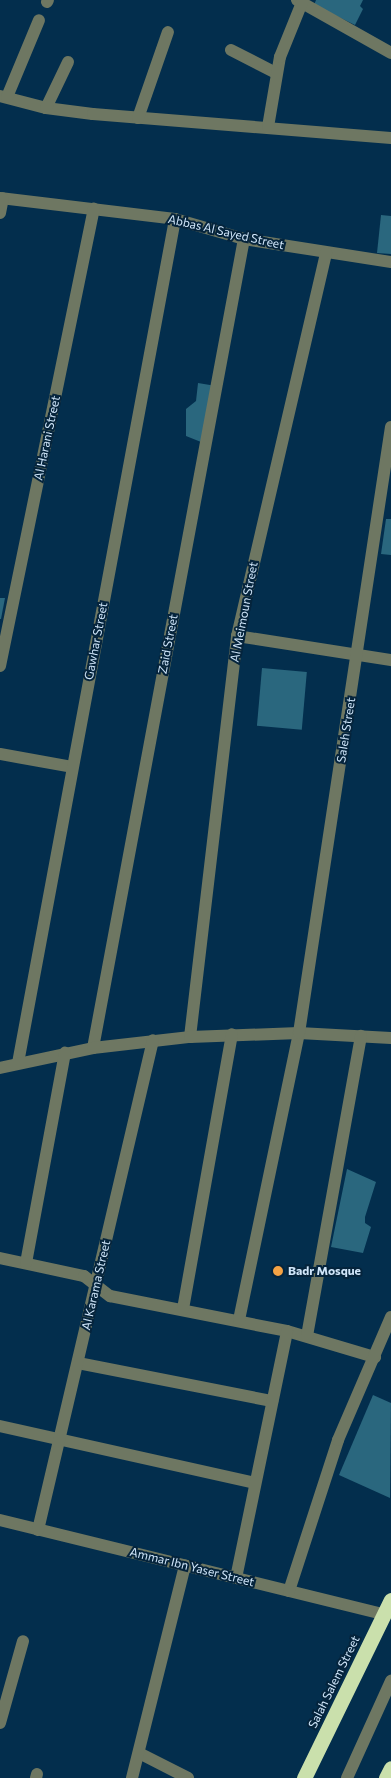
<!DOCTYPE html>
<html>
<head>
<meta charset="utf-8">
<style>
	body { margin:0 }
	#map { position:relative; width:391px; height:1778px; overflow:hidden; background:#032e4d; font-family:Commissioner,sans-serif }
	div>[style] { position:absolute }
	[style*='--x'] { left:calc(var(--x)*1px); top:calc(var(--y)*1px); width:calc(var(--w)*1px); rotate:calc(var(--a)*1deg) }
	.building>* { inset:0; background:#2a677e; transform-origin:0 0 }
	.minor>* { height:12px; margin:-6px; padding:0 6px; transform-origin:6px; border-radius:6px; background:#6e7762 }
	.highway>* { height:15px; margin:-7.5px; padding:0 7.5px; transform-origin:7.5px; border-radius:7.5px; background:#cae0ac }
	.dots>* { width:14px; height:14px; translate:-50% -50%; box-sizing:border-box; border:2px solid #05243c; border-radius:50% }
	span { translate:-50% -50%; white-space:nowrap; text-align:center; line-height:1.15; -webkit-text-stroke:4px #05243c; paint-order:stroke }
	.street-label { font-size:12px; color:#d0e6fa }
	.poi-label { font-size:12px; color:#d0e6fa; font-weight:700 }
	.left { translate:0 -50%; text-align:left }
</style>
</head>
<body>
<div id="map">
	<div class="building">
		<div style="clip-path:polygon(316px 0,363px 0,360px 6px,363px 9px,355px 25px,314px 5px)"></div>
		<div style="clip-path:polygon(381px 215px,391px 216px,391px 254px,377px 253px)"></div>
		<div style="clip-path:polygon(198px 383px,216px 386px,206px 444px,186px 436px,186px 409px,196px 401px)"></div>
		<div style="clip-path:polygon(386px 519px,391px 519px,391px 555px,381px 554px)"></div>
		<div style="clip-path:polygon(0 598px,5px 598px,1px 619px,0 619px)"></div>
		<div style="left:262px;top:668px;width:45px;height:58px;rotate:5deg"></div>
		<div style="clip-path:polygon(347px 1169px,376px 1182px,365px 1217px,365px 1223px,371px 1227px,363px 1253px,331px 1247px)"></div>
		<div style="clip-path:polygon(373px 1395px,391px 1403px,390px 1498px,339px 1475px)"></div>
	</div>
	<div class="minor">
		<div style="--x:297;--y:0;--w:108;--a:29.4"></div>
		<div style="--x:47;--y:2;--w:2;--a:-63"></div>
		<div style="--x:231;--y:50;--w:51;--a:27.1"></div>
		<div style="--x:0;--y:96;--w:48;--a:14.6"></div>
		<div style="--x:46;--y:108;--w:47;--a:7.3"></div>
		<div style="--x:93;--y:114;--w:299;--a:4.6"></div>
		<div style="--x:7;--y:97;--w:83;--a:-67.4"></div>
		<div style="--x:46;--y:108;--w:51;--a:-64.4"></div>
		<div style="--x:138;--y:118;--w:91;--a:-70.8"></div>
		<div style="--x:268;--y:127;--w:71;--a:-80.3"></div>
		<div style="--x:280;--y:57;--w:61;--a:-68"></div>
		<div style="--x:0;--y:198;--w:176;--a:6.8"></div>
		<div style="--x:175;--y:219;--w:72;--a:16.2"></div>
		<div style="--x:244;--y:239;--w:149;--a:8.9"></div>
		<div style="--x:0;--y:213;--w:15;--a:-79"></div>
		<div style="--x:237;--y:636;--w:156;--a:8.9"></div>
		<div style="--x:0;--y:666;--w:467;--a:-78.4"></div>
		<div style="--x:0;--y:754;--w:73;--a:10.2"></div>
		<div style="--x:190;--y:1037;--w:404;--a:-83.3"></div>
		<div style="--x:237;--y:636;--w:393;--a:-76.9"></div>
		<div style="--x:93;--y:1048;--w:823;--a:-79.43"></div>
		<div style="--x:18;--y:1063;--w:858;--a:-79.46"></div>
		<div style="--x:0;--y:1068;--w:95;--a:-12.1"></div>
		<div style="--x:93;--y:1048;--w:98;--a:-6.5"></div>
		<div style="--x:190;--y:1037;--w:109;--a:-2.1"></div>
		<div style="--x:299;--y:1033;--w:92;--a:3.1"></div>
		<div style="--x:0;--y:1258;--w:86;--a:12.1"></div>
		<div style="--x:84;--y:1276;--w:33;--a:38"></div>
		<div style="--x:110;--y:1296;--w:180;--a:11.2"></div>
		<div style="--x:287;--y:1331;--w:92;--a:16.5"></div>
		<div style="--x:26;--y:1263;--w:214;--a:-79.5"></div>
		<div style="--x:183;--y:1309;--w:279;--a:-79.9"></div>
		<div style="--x:239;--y:1320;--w:293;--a:-78.2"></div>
		<div style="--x:299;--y:1033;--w:613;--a:-81.37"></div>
		<div style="--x:307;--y:1336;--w:305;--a:-79.8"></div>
		<div style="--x:78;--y:1363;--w:198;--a:11.1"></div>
		<div style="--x:0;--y:1426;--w:261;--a:12.6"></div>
		<div style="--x:0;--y:1520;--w:395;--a:13.8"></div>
		<div style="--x:38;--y:1530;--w:503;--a:-76.79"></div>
		<div style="--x:236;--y:1578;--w:252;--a:-78.3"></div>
		<div style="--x:289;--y:1591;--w:159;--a:-72"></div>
		<div style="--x:338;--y:1440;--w:134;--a:-66.7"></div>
		<div style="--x:0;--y:1723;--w:85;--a:-74.3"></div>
		<div style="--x:139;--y:1753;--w:55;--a:27"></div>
		<div style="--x:36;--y:1778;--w:4;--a:-76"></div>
		<div style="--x:132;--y:1778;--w:219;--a:-76"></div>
		<div style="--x:347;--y:1778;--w:107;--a:-65.6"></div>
	</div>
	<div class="highway">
		<div style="--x:304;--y:1778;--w:198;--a:-64"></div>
		<div style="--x:386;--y:1778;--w:11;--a:-63"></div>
	</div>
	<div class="dots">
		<div style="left:278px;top:1271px;background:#f5a345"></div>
	</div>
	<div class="street-label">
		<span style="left:226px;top:232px;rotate:13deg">Abbas Al Sayed Street</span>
		<span style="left:47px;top:438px;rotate:-78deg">Al Harani Street</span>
		<span style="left:244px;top:612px;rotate:-79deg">Al Meimoun Street</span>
		<span style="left:96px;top:641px;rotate:-79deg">Gawhar Street</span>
		<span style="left:168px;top:644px;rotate:-79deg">Zaid Street</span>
		<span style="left:346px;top:730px;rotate:-81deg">Saleh Street</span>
		<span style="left:96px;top:1285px;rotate:-77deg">Al Karama Street</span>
		<span style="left:192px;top:1567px;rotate:14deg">Ammar Ibn Yaser Street</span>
		<span style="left:334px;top:1682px;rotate:-64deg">Salah Salem Street</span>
	</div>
	<div class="poi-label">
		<span class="left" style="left:288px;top:1271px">Badr Mosque</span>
	</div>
</div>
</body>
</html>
